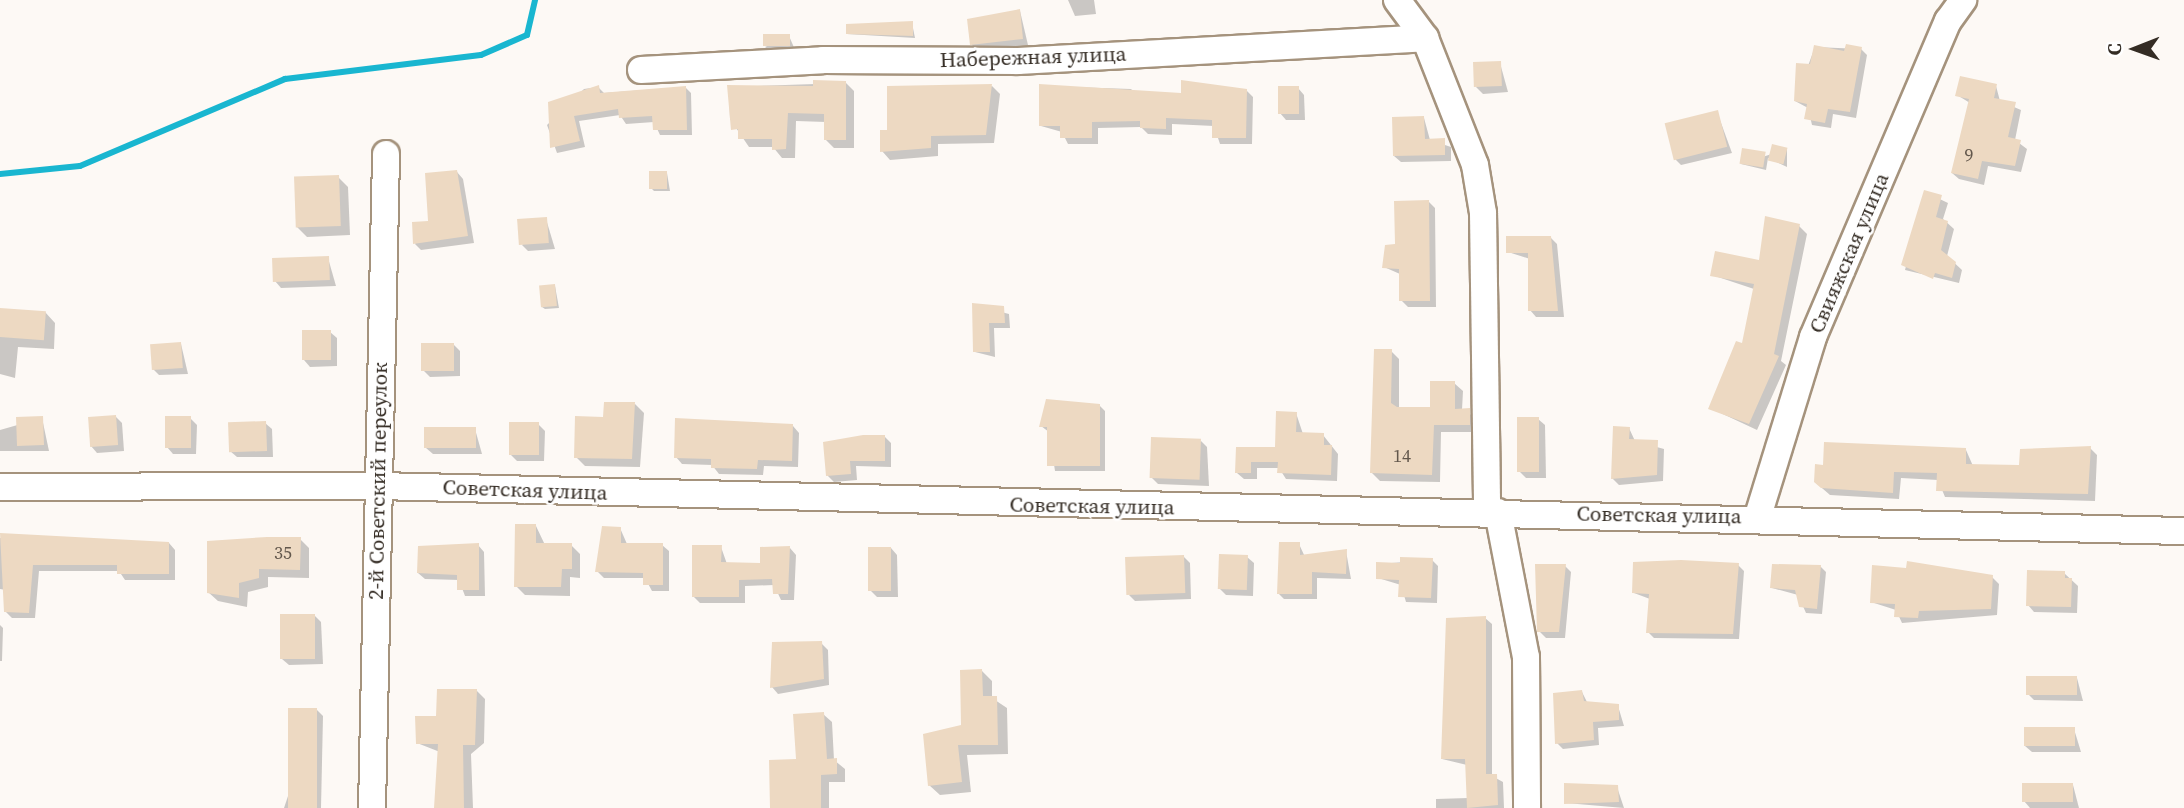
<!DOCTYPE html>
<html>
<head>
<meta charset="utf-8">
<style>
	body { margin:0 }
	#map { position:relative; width:2184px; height:808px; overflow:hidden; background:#fdf9f5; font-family:"Source Serif 4",serif }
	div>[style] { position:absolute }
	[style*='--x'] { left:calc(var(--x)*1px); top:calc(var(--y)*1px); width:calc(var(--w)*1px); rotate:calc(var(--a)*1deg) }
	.shadow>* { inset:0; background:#0003 }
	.stream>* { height:6px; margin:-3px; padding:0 3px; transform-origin:3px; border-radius:3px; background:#19b6d0 }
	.building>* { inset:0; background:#edd9c2; transform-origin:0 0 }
	.roads { filter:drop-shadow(2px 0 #a5937d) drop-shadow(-2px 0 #a5937d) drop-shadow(0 2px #a5937d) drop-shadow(0 -2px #a5937d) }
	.minor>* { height:26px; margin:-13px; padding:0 13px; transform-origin:13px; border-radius:13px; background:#fff }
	span { translate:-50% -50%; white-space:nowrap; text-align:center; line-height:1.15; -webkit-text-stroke:5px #fff; paint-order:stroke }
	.number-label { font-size:18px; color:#62574c }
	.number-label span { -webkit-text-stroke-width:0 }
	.street-label { font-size:21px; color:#342c24 }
	.north { position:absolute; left:2100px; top:14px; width:70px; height:70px; -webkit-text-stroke:5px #fff; paint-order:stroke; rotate:269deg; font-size:19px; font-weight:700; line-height:28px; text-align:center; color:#342c24 }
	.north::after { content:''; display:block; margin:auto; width:24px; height:32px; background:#342c24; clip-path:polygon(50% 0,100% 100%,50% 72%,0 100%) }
</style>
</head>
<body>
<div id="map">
	<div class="shadow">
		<div style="clip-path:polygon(1068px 0,1094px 0,1096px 14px,1075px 16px)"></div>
		<div style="clip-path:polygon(1020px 11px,1028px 45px,977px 50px,971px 44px)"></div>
		<div style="clip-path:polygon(912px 23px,915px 38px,847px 34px)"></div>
		<div style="clip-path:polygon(789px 36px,796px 52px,772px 53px,765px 47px)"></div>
		<div style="clip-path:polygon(1815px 47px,1861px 49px,1867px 55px,1856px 118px,1833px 114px,1831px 128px,1812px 125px,1808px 108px,1795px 101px)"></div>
		<div style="clip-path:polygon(1500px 63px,1508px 92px,1483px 94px,1476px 87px)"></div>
		<div style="clip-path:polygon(846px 83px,854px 91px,854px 148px,834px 148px,825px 139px,826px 122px,796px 121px,795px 158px,782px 158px,773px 147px,749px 147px,730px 119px,729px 87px)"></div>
		<div style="clip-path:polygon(992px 86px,1000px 94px,994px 143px,938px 144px,938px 156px,890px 160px,882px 151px,889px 132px)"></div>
		<div style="clip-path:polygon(1041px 86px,1131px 89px,1137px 95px,1246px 90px,1253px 97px,1252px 144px,1220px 144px,1214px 126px,1172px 124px,1172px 135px,1148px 134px,1141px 127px,1098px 128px,1098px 144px,1068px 144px,1062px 132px,1041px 126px)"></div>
		<div style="clip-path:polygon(1996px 86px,2000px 101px,2021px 110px,2015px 140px,2027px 149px,2021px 172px,1988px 166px,1984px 185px,1959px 179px,1952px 173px,1970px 103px,1957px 95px)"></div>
		<div style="clip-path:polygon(598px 87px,604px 93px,685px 87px,691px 93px,692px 135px,660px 135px,654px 122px,626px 124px,620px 115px,579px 121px,585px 147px,557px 153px,547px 125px,584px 89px)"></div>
		<div style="clip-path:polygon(1298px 88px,1304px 95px,1305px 120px,1286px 120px,1280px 113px)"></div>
		<div style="clip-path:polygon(1717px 112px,1732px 153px,1681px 165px,1675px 159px)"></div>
		<div style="clip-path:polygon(1424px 118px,1430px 140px,1451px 147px,1451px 161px,1401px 162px,1394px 156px)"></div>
		<div style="clip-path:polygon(1787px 149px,1787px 167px,1768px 158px,1766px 170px,1741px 164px)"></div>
		<div style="clip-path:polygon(457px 172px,463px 179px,474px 243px,421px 250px,415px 244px)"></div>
		<div style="clip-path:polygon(667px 173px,670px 191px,654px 191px,651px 188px)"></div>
		<div style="clip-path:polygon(338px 177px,348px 187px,350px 235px,307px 237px,297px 227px)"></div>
		<div style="clip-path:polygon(1925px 192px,1948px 203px,1943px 219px,1954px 229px,1947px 256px,1962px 270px,1959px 283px,1905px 270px)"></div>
		<div style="clip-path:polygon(1429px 202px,1435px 208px,1436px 307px,1408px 307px,1401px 300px,1400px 274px,1384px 267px)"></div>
		<div style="clip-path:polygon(546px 219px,555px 249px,528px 251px,522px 245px)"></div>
		<div style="clip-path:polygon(1799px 226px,1807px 234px,1781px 361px,1786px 365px,1757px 430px,1710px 408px,1743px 345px,1754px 289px,1712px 275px,1760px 262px)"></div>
		<div style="clip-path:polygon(1550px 237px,1557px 244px,1564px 317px,1536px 317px,1530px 310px,1530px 259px,1508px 252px)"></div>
		<div style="clip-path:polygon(328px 258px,336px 286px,281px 288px,275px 281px)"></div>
		<div style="clip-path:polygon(555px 286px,559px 308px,545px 309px,542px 307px)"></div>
		<div style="clip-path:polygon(974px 305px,1009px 314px,1010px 328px,994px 328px,995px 357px,975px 352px)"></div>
		<div style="clip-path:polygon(0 310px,45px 312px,55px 323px,54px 349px,18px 347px,15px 378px,0 374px)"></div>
		<div style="clip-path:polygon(330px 332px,337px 338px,337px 366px,310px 367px,304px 360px)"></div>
		<div style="clip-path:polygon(181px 344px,188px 374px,159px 375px,153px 369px)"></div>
		<div style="clip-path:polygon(453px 344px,460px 351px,460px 376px,430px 377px,424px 371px)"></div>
		<div style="clip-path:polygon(1391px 351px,1399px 359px,1399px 409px,1432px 408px,1454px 383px,1463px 391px,1462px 410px,1477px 418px,1477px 432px,1441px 432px,1440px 482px,1380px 481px,1372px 473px)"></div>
		<div style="clip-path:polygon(635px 404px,644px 413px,640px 467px,585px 466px,576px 457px,605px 419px)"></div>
		<div style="clip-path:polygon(1099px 405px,1105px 411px,1105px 471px,1055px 471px,1049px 432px,1041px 426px)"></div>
		<div style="clip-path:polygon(1296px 413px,1303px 434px,1323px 435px,1338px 454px,1337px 481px,1286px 479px,1279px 468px,1257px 468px,1257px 479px,1244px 479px,1237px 473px,1238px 448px,1277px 449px)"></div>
		<div style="clip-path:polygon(116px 417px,122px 423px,124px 451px,97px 453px,91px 446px)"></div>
		<div style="clip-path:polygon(42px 418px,49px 451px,0 451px,0 430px)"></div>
		<div style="clip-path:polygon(190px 418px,197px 425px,196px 454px,173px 454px,167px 447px)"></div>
		<div style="clip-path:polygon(1538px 419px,1545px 425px,1546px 478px,1526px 478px,1519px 471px)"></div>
		<div style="clip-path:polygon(265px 423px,272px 429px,273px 457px,237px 457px,230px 451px)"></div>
		<div style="clip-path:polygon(538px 424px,545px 431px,544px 461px,517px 461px,510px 454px)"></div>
		<div style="clip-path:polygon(793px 426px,799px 433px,798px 467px,764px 466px,763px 475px,719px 474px,712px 465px,682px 464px,676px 457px)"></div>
		<div style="clip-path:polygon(1629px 428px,1635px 441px,1664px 449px,1663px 481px,1619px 485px,1612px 478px)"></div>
		<div style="clip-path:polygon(475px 429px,482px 454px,433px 454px,426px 448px)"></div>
		<div style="clip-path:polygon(885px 437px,891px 443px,891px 467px,856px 466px,857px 480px,834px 482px,827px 475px)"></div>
		<div style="clip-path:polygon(1201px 441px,1207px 447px,1209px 486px,1158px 484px,1151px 477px)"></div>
		<div style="clip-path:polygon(2090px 448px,2097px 455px,2095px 501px,1945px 497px,1938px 480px,1901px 478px,1899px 499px,1830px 495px,1815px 482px,1966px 450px,1973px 466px,2021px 467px)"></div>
		<div style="clip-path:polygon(536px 526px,545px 545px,571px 545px,580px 554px,580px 578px,570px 577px,570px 596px,525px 595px,516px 586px)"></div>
		<div style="clip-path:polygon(620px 528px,627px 544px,662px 545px,669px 551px,669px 591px,652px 591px,645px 578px,604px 578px,597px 571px)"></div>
		<div style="clip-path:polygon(0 538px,169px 543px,175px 550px,175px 580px,125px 580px,119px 571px,39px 571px,35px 618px,12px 618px,5px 611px,6px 590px,0 589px)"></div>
		<div style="clip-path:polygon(300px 539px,309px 548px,309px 578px,268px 577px,268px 587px,248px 592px,247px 607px,218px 601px,208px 592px)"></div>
		<div style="clip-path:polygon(1299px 544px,1305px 557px,1346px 551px,1351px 579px,1317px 578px,1317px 599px,1284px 599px,1278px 593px)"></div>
		<div style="clip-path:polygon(478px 545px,484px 552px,485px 596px,465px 596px,459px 580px,425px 579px,418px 573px)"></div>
		<div style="clip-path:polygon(721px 547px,727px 564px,762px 564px,790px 548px,796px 555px,794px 600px,781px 600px,774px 585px,745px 586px,745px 603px,700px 603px,693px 596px)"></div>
		<div style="clip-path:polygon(891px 548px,897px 555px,898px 597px,877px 597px,871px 591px)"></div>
		<div style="clip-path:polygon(1183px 556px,1190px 563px,1191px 599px,1135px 601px,1129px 595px)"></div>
		<div style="clip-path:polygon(1247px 557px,1254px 563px,1253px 596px,1226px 595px,1219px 588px)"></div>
		<div style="clip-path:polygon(1432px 560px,1438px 566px,1437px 603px,1406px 602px,1401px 585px,1378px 578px,1378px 564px)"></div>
		<div style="clip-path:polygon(1738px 565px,1744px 571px,1739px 639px,1654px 638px,1648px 632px,1650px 599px,1634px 593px)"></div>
		<div style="clip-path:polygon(1565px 566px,1571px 572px,1565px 638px,1546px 638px,1539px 631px)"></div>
		<div style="clip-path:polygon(1820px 566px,1826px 572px,1822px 614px,1806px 613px,1798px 595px,1772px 588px)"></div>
		<div style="clip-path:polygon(2064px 573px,2078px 586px,2077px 613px,2034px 612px,2028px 605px)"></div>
		<div style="clip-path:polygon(1992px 577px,1999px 584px,1997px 615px,1902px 623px,1896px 610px,1871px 602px)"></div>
		<div style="clip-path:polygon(314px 615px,321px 622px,323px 664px,289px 665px,282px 659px)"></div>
		<div style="clip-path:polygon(1485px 618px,1492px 624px,1492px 776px,1503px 782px,1504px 808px,1436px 808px,1436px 799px,1468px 798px,1467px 765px,1442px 759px)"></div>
		<div style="clip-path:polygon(0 625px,3px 628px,2px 661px,0 661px)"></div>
		<div style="clip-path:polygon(821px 643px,828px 650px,829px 685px,778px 694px,772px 687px)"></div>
		<div style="clip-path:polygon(982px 671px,992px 681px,992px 698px,1007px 708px,1008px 754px,967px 755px,971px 792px,940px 795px,929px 785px,962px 726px)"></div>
		<div style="clip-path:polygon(2077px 678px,2083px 701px,2034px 700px,2028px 694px)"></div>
		<div style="clip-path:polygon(476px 690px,485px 699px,484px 743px,471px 754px,473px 808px,436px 808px,440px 752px,417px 743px,438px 718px)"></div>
		<div style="clip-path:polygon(1582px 692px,1588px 704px,1618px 706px,1624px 726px,1598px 728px,1599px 745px,1563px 749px,1557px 743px)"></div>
		<div style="clip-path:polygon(317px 710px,323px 716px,321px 808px,284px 808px)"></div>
		<div style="clip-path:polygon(823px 714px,832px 722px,834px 760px,845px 769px,845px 782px,829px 782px,829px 808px,772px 808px)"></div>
		<div style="clip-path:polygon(2074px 729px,2081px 752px,2032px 752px,2025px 746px)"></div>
		<div style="clip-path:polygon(2073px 785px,2079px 808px,2030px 808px,2024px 801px)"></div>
		<div style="clip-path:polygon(1617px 787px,1624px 808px,1566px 803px)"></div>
	</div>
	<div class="stream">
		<div style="--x:0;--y:174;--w:80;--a:-5.7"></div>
		<div style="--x:80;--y:166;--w:223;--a:-23"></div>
		<div style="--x:285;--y:79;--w:197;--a:-7"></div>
		<div style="--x:481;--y:55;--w:50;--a:-23.5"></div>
		<div style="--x:527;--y:35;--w:36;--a:-77"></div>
	</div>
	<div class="building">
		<div style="clip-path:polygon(1020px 9px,1023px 39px,970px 45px,967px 19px)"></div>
		<div style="clip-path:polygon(913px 21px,913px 36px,846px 34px,846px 24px)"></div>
		<div style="left:790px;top:34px;width:12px;height:27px;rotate:90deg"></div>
		<div style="clip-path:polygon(1846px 44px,1862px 47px,1850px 112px,1828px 109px,1825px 123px,1804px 119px,1807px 104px,1794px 101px,1796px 63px,1810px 64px,1814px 45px,1844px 51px)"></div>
		<div style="left:1501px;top:61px;width:25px;height:28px;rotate:88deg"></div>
		<div style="clip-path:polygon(1960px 76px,1997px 84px,1994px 98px,2016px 102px,2008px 137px,2021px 140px,2015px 166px,1982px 161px,1978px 179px,1951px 173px,1969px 99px,1955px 96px)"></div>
		<div style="clip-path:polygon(813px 80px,846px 81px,846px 140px,824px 140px,824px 114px,788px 113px,786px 149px,772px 150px,772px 139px,738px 139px,738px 129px,731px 130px,727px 85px,813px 86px)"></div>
		<div style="clip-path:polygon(1181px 80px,1247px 89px,1246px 138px,1212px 138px,1212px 120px,1166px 118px,1166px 129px,1140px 128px,1140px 121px,1092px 122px,1092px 138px,1060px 138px,1060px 126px,1039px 126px,1039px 84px,1181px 93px)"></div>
		<div style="clip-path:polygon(992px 84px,986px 135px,931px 136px,931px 148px,880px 152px,880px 130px,887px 130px,887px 86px)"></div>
		<div style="clip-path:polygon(599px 85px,600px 93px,686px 86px,687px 130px,653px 130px,652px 116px,619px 118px,618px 109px,574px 116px,580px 141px,550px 148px,548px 102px)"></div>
		<div style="left:1299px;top:86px;width:28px;height:21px;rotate:90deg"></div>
		<div style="left:1718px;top:110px;width:38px;height:55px;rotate:76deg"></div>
		<div style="clip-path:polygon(1424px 116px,1425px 139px,1445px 138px,1445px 155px,1393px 156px,1392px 117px)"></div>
		<div style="left:1772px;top:144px;width:16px;height:17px;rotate:14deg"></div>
		<div style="left:1742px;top:148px;width:24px;height:16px;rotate:9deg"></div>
		<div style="clip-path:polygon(457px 170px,468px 236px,413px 244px,412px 222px,428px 221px,425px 173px)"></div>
		<div style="left:649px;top:171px;width:18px;height:18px"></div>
		<div style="left:339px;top:175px;width:51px;height:45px;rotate:88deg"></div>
		<div style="clip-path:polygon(1924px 190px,1942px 195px,1936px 217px,1948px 221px,1941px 250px,1956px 262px,1952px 278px,1935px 273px,1933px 279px,1901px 265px)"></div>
		<div style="clip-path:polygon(1429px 200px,1430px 301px,1399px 301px,1399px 269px,1382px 268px,1385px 245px,1395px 244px,1394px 201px)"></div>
		<div style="clip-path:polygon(1765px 216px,1800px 224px,1774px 354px,1779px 356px,1749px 424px,1708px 409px,1736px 341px,1742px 343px,1754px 284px,1710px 276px,1715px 251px,1759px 260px)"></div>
		<div style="left:547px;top:217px;width:26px;height:30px;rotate:86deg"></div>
		<div style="clip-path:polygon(1506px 236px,1551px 236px,1558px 311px,1528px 311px,1528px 253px,1506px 253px)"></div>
		<div style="left:329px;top:256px;width:24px;height:57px;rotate:88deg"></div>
		<div style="left:555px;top:284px;width:22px;height:16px;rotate:85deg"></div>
		<div style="clip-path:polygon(972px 303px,1004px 306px,1005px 323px,989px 323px,990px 352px,973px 352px)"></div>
		<div style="left:0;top:308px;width:46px;height:29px;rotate:4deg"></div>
		<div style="left:331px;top:330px;width:30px;height:29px;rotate:90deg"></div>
		<div style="left:181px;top:342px;width:26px;height:31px;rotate:86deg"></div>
		<div style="left:421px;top:343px;width:33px;height:28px"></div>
		<div style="clip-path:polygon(1374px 349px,1392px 349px,1391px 403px,1397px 407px,1430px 407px,1430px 381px,1455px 381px,1455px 409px,1470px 408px,1470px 425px,1434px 425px,1432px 475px,1370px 473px)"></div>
		<div style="clip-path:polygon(1046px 399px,1100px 404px,1100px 466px,1047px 466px,1047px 427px,1039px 427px)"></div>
		<div style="clip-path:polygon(604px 402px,635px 402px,632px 459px,574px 458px,575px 416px,603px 417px)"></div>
		<div style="clip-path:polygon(1276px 411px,1297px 412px,1296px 432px,1324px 433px,1324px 445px,1332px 445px,1331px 475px,1277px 473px,1278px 462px,1251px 462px,1251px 473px,1235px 473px,1236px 447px,1275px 447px)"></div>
		<div style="left:116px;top:415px;width:30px;height:28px;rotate:86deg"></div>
		<div style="left:43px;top:416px;width:29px;height:27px;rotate:88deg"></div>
		<div style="left:165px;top:416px;width:26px;height:32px"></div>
		<div style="left:1517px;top:417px;width:22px;height:55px"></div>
		<div style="clip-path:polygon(675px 418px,793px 424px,792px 461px,758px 460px,757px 469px,711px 468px,711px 459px,674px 458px)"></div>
		<div style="left:266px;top:421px;width:30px;height:38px;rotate:88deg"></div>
		<div style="left:509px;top:422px;width:30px;height:33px"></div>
		<div style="clip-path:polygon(1613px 426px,1630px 427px,1629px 439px,1658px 440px,1657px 475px,1611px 479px)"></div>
		<div style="left:424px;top:427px;width:52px;height:21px"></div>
		<div style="clip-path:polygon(863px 435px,885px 435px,885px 461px,850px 461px,851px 474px,826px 476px,823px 442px)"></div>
		<div style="left:1151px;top:437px;width:50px;height:41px;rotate:2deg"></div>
		<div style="clip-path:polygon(1824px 442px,1966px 448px,1966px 464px,2019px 465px,2020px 449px,2091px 446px,2088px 494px,1936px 491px,1937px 473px,1894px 472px,1893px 493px,1821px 488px,1814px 482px,1815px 464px,1823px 465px)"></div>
		<div style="clip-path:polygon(515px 524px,536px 524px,536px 543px,572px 543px,572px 569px,562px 569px,561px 587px,514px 587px)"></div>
		<div style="clip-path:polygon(602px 526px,621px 527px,621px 543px,663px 543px,663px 585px,643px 585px,643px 573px,595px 572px)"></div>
		<div style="clip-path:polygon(0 533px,169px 542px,169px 574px,117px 574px,117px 565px,33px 565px,29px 613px,4px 612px)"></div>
		<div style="clip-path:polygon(267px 537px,301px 537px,300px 570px,259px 569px,259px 578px,239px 583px,239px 598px,207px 593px,207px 541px)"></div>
		<div style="clip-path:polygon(1279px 542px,1300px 542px,1300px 555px,1347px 549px,1346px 574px,1312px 572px,1312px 594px,1277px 594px)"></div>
		<div style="clip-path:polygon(479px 543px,479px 590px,457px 590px,457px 575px,417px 573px,418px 546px)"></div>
		<div style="clip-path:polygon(692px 545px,722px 545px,721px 562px,760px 563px,760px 547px,790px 546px,788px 594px,773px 594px,772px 579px,739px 580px,739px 597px,692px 597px)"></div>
		<div style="left:868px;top:547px;width:23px;height:44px"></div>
		<div style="left:1219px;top:554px;width:29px;height:35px;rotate:2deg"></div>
		<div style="left:1184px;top:555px;width:38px;height:59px;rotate:88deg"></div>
		<div style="clip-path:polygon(1400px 557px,1433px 558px,1431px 598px,1398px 597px,1399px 580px,1376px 579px,1376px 562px,1400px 563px)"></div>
		<div style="clip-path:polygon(1681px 560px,1739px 563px,1733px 634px,1646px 633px,1649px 594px,1632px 593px,1633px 562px)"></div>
		<div style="clip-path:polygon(1907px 561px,1993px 575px,1991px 609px,1919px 611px,1918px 618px,1894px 617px,1895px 604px,1870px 603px,1872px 565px,1906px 568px)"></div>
		<div style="clip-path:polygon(1535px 564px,1566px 564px,1559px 632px,1537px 632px)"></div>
		<div style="clip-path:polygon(1772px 564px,1821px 565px,1817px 609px,1799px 607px,1795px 590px,1770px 588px)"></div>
		<div style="clip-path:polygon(2027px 570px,2065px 571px,2065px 578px,2072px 578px,2071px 607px,2026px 606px)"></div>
		<div style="left:280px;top:614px;width:35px;height:45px"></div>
		<div style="clip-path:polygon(1486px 616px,1486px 774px,1497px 774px,1498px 805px,1467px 808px,1465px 759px,1441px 759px,1446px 618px)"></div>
		<div style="clip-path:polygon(822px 641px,824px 679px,770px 688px,772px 642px)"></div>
		<div style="clip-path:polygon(982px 669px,983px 696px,997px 696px,998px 745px,958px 745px,962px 782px,928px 786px,923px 734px,961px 725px,960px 670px)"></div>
		<div style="left:2026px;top:676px;width:51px;height:19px"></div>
		<div style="clip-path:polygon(437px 689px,477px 689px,475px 745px,463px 745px,464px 808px,434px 808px,438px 744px,416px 744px,415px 716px,436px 716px)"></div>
		<div style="clip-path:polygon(1582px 690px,1584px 701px,1619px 704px,1619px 720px,1593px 722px,1594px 740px,1555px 744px,1553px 693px)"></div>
		<div style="left:288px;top:708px;width:29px;height:100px"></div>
		<div style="clip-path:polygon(824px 712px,827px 759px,837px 758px,837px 774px,821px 775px,821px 808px,770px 808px,769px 760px,796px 759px,793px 714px)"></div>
		<div style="left:2075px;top:727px;width:19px;height:51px;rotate:90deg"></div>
		<div style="clip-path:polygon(1564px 783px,1618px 785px,1619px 802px,1564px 804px)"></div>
		<div style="left:2022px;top:783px;width:51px;height:19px"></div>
	</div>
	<div class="roads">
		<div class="minor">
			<div style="--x:1397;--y:0;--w:47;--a:53.6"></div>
			<div style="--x:1425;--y:38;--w:136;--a:68.5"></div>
			<div style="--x:1475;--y:165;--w:49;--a:80.5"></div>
			<div style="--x:1483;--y:213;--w:299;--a:89.2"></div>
			<div style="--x:641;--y:70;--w:182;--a:-3.1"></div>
			<div style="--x:823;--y:60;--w:195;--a:0.3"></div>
			<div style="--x:1018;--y:61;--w:408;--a:-3.2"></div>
			<div style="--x:0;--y:487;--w:378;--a:-0.2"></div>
			<div style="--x:378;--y:486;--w:1807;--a:1.43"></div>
			<div style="--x:1498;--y:512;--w:148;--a:79.1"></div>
			<div style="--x:1526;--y:657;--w:151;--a:89.6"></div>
			<div style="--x:1758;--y:516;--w:187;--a:-72.9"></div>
			<div style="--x:1813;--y:337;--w:344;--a:-66.9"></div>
			<div style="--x:1948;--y:21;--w:26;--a:-54"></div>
			<div style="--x:372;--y:808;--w:654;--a:-88.77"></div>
		</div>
	</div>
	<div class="number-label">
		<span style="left:1969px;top:155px">9</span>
		<span style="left:1402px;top:456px">14</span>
		<span style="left:283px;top:553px">35</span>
	</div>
	<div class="street-label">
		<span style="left:1033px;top:57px;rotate:-2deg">Набережная улица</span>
		<span style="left:1849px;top:253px;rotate:-67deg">Свияжская улица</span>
		<span style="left:378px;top:481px;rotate:-89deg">2-й Советский переулок</span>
		<span style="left:525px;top:490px;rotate:2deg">Советская улица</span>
		<span style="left:1092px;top:506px;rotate:1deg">Советская улица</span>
		<span style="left:1659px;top:515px;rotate:1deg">Советская улица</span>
	</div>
	<div class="north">С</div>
</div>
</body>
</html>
